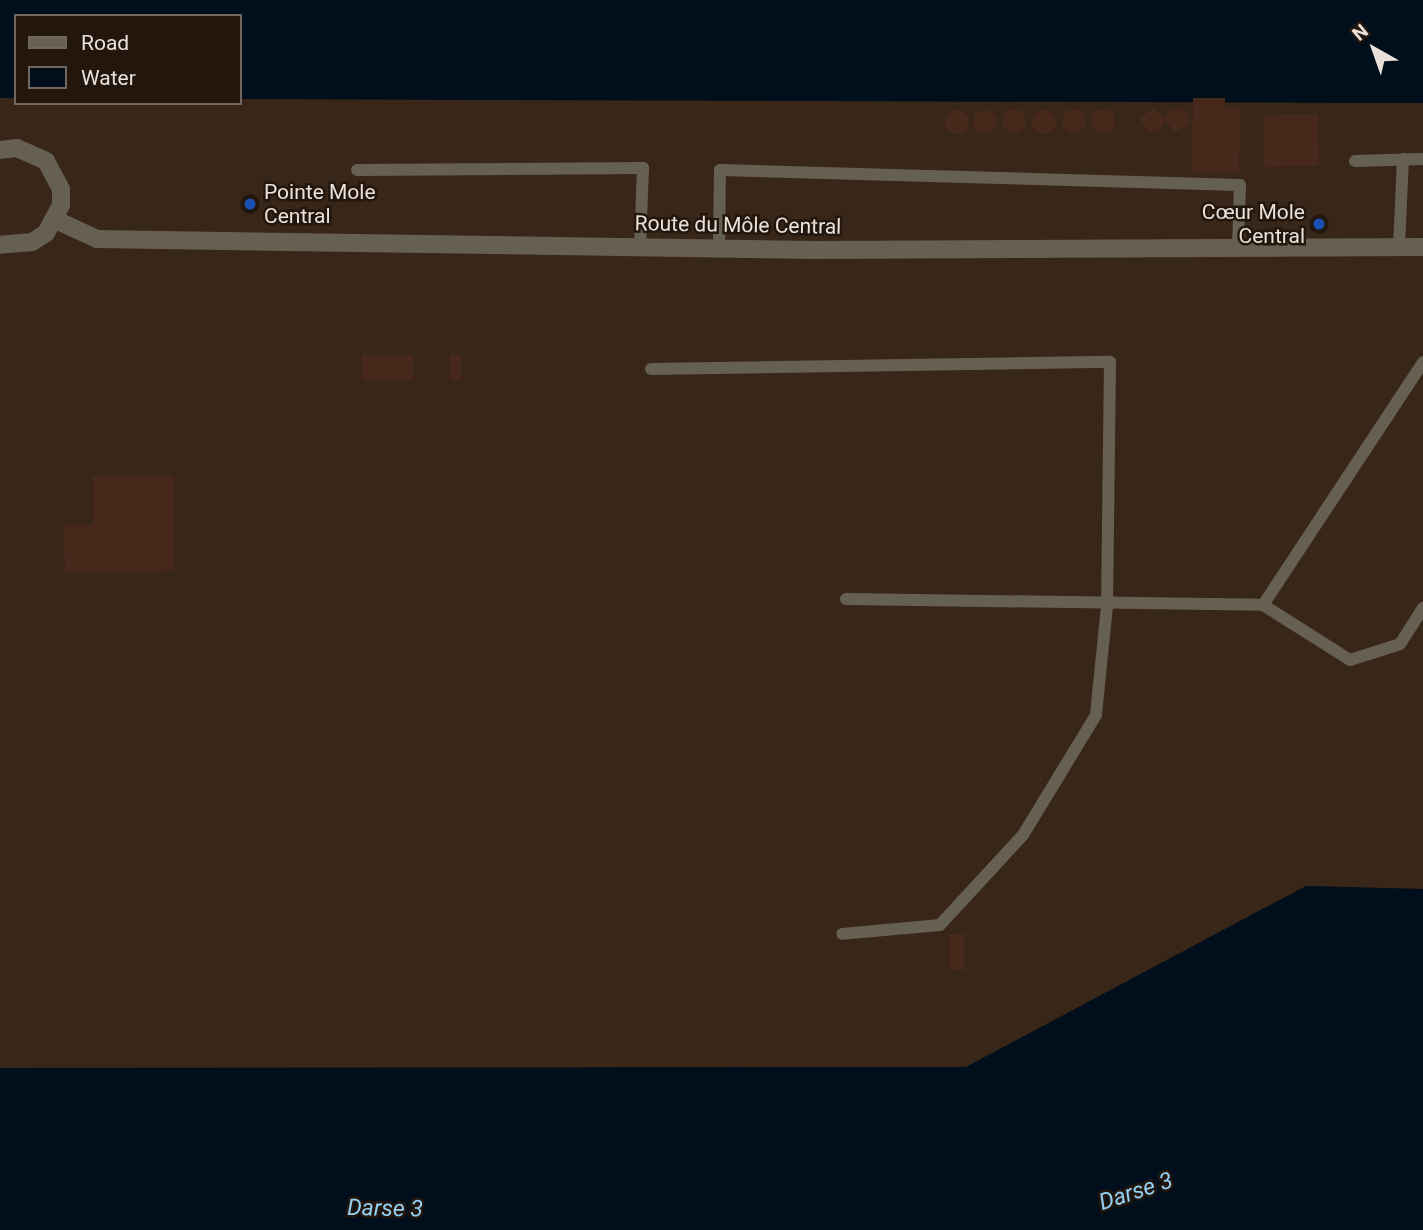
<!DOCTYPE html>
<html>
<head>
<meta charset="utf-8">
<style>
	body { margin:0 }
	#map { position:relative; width:1423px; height:1230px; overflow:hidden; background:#2b1f16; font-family:Roboto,sans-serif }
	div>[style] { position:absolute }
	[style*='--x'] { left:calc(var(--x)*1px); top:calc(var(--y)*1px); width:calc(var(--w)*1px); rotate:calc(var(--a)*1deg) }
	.built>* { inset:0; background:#382619 }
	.water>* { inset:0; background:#000f1b }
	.building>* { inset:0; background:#47291b; transform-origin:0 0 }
	.round { border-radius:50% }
	.service>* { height:12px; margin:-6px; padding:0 6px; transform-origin:6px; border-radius:6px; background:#666052 }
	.minor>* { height:18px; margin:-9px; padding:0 9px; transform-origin:9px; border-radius:9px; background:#666052 }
	.dots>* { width:19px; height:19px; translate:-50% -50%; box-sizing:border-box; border:4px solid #22160d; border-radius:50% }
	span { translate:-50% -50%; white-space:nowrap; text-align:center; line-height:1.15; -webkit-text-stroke:5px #22160d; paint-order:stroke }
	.poi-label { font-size:21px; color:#eae1db }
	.left { translate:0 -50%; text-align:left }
	.right { translate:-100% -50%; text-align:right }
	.street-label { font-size:21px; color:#eae1db }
	.water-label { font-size:23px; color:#92d1f5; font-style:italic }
	.legend { position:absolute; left:14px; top:14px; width:228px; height:91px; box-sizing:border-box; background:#22160d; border:2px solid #72675f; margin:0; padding:9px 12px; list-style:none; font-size:21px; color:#eae1db }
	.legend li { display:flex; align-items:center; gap:14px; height:35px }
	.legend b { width:35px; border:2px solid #72675f }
	.north { position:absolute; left:1339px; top:14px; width:70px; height:70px; -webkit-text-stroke:5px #22160d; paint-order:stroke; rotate:320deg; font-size:19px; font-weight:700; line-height:28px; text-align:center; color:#eae1db }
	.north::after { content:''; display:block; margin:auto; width:24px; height:32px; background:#eae1db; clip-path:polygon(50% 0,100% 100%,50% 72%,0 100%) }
</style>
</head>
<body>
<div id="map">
	<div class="built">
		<div style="clip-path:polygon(0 98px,16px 98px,16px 103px,240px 103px,240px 99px,1423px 103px,1423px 889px,1306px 886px,966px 1067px,0 1068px)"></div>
	</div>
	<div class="water">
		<div style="clip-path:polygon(0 0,1423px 0,1423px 103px,240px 99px,240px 16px,16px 16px,16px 98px,0 98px)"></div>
		<div style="clip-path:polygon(1306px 886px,1423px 889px,1423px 1230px,0 1230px,0 1068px,966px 1067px)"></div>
	</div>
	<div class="building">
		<div style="clip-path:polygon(1193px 98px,1225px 98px,1225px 107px,1240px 107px,1239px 172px,1192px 172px)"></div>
		<div style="clip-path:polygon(1153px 108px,1165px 118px,1170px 110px,1181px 108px,1188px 114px,1189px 124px,1175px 132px,1165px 120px,1159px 131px,1148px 132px,1140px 119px)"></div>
		<div class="round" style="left:1002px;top:109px;width:24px;height:24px"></div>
		<div class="round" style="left:1091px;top:109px;width:24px;height:24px"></div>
		<div class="round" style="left:1062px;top:109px;width:24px;height:24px"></div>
		<div class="round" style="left:973px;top:110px;width:24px;height:24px"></div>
		<div class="round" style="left:945px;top:110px;width:24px;height:24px"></div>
		<div class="round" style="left:1032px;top:110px;width:24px;height:24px"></div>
		<div style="left:1318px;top:114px;width:52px;height:55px;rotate:89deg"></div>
		<div style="left:362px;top:355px;width:51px;height:25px"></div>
		<div style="left:450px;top:355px;width:11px;height:25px"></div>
		<div style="clip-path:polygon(93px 476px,174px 476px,174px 571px,65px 573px,64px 525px,93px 525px)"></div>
		<div style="left:949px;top:934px;width:15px;height:36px"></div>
	</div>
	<div class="service">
		<div style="--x:1355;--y:161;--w:68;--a:-1.7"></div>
		<div style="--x:357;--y:170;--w:286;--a:-0.4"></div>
		<div style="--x:643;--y:168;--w:78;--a:92.2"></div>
		<div style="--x:1399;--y:247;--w:88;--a:-87.4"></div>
		<div style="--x:719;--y:248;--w:78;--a:-89.3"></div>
		<div style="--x:720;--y:170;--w:520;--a:1.65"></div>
		<div style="--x:1240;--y:185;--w:63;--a:91.8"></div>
		<div style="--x:651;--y:369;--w:459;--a:-0.9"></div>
		<div style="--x:1110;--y:362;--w:244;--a:90.7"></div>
		<div style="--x:1107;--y:606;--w:110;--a:95.8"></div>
		<div style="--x:1096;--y:715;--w:140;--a:121.3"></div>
		<div style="--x:1023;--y:835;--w:122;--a:132.7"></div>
		<div style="--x:940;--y:925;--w:98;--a:174.8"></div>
		<div style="--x:846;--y:599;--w:417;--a:0.8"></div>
		<div style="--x:1263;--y:605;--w:103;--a:32.3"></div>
		<div style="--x:1350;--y:660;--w:52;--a:-17.7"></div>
		<div style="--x:1400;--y:644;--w:43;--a:-57.4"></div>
		<div style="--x:1263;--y:605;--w:291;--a:-56.6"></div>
	</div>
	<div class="minor">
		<div style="--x:0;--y:150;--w:17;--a:-7"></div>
		<div style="--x:17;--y:148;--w:32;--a:24"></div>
		<div style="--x:46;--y:161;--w:32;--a:62"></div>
		<div style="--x:61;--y:189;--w:16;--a:90"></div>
		<div style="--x:61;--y:205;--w:32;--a:118"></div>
		<div style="--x:46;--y:233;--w:17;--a:147"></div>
		<div style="--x:32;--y:242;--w:32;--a:175"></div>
		<div style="--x:56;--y:220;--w:45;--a:24.9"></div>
		<div style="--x:97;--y:239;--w:718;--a:0.88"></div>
		<div style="--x:815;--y:250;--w:608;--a:-0.28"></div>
	</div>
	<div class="dots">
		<div style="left:250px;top:204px;background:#1a4fb4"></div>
		<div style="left:1319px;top:224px;background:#1a4fb4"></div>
	</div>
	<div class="poi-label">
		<span class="left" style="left:264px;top:204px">Pointe Mole<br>Central</span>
		<span class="right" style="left:1305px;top:224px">Cœur Mole<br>Central</span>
	</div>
	<div class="street-label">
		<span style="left:738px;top:225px;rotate:1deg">Route du Môle Central</span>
	</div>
	<div class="water-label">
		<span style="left:1136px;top:1192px;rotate:-18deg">Darse 3</span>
		<span style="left:385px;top:1209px;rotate:1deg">Darse 3</span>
	</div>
	<ul class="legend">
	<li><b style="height:9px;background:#666052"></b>Road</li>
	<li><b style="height:19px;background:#000f1b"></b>Water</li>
	</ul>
	<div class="north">N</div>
</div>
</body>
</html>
